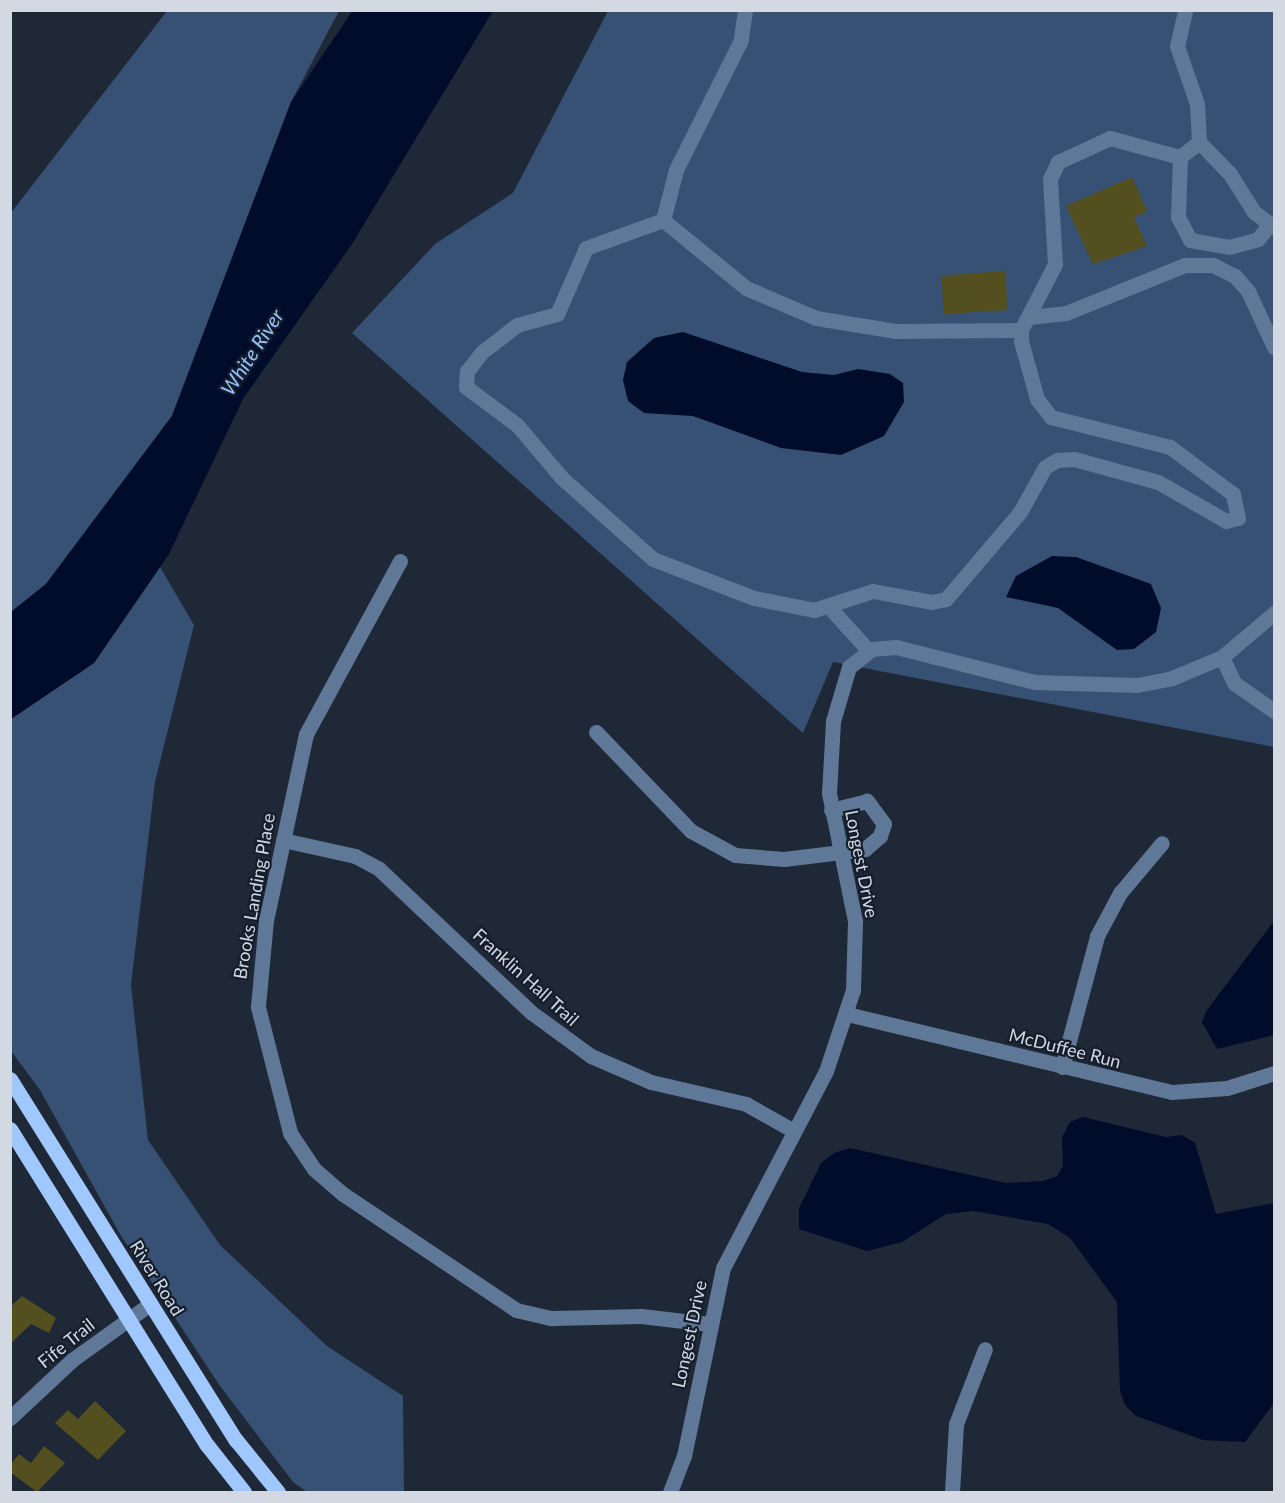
<!DOCTYPE html>
<html>
<head>
<meta charset="utf-8">
<style>
	body { margin:0 }
	#map { position:relative; width:1285px; height:1503px; overflow:hidden; background:#1e2836; font-family:Lato,sans-serif }
	div>[style] { position:absolute }
	[style*='--x'] { left:calc(var(--x)*1px); top:calc(var(--y)*1px); width:calc(var(--w)*1px); rotate:calc(var(--a)*1deg) }
	.green>* { inset:0; background:#375174 }
	.water>* { inset:0; background:#000c2a }
	.building>* { inset:0; background:#544f1e; transform-origin:0 0 }
	.minor>* { height:15px; margin:-7.5px; padding:0 7.5px; transform-origin:7.5px; border-radius:7.5px; background:#607898 }
	.major>* { height:15px; margin:-7.5px; padding:0 7.5px; transform-origin:7.5px; border-radius:7.5px; background:#a1c8fe }
	span { translate:-50% -50%; white-space:nowrap; text-align:center; line-height:1.15; -webkit-text-stroke:4.5px #151e2c; paint-order:stroke }
	.street-label { font-size:18px; color:#d3d9e3 }
	.water-label { font-size:20px; color:#96c2ff; font-style:italic }
	.frame { position:absolute; inset:0; border:12px solid #d3d9e3; pointer-events:none }
</style>
</head>
<body>
<div id="map">
	<div class="green">
		<div style="clip-path:polygon(167px 11px,339px 11px,291px 102px,172px 416px,46px 584px,11px 612px,10px 214px)"></div>
		<div style="clip-path:polygon(608px 11px,1274px 11px,1274px 747px,833px 662px,803px 733px,352px 333px,435px 244px,513px 193px)"></div>
		<div style="clip-path:polygon(160px 567px,194px 625px,155px 782px,131px 985px,148px 1140px,220px 1245px,327px 1346px,403px 1396px,404px 1492px,307px 1492px,293px 1482px,220px 1386px,121px 1236px,40px 1090px,11px 1051px,11px 719px,94px 663px)"></div>
	</div>
	<div class="water">
		<div style="clip-path:polygon(353px 10px,493px 11px,352px 244px,243px 399px,169px 554px,94px 663px,11px 719px,11px 612px,46px 584px,172px 416px,291px 102px)"></div>
		<div style="clip-path:polygon(683px 332px,802px 372px,834px 375px,858px 369px,890px 374px,903px 383px,904px 402px,884px 436px,841px 455px,781px 448px,693px 416px,644px 413px,628px 401px,623px 380px,627px 362px,654px 338px)"></div>
		<div style="clip-path:polygon(1052px 556px,1076px 557px,1151px 584px,1161px 608px,1156px 632px,1134px 649px,1117px 650px,1058px 608px,1006px 597px,1016px 576px)"></div>
		<div style="clip-path:polygon(1274px 921px,1274px 1035px,1217px 1049px,1202px 1022px,1207px 1010px)"></div>
		<div style="clip-path:polygon(1083px 1117px,1166px 1137px,1182px 1135px,1195px 1143px,1216px 1214px,1274px 1203px,1274px 1403px,1245px 1442px,1203px 1440px,1136px 1416px,1125px 1405px,1120px 1391px,1117px 1302px,1070px 1238px,1048px 1224px,973px 1211px,946px 1214px,902px 1242px,867px 1251px,799px 1229px,799px 1208px,821px 1163px,834px 1153px,850px 1148px,1006px 1183px,1043px 1181px,1057px 1176px,1063px 1166px,1062px 1137px,1070px 1122px)"></div>
	</div>
	<div class="building">
		<div style="clip-path:polygon(1132px 177px,1147px 211px,1134px 218px,1147px 246px,1093px 264px,1066px 206px)"></div>
		<div style="left:1005px;top:271px;width:39px;height:64px;rotate:86deg"></div>
		<div style="clip-path:polygon(22px 1296px,56px 1318px,49px 1333px,31px 1324px,10px 1344px,10px 1307px)"></div>
		<div style="clip-path:polygon(95px 1401px,126px 1431px,98px 1460px,55px 1423px,68px 1410px,78px 1419px)"></div>
		<div style="clip-path:polygon(44px 1446px,65px 1463px,37px 1492px,10px 1472px,10px 1465px,19px 1454px,31px 1463px)"></div>
	</div>
	<div class="minor">
		<div style="--x:745;--y:10;--w:30;--a:98"></div>
		<div style="--x:741;--y:40;--w:145;--a:116.6"></div>
		<div style="--x:676;--y:170;--w:52;--a:104.6"></div>
		<div style="--x:663;--y:220;--w:82;--a:160"></div>
		<div style="--x:586;--y:248;--w:72;--a:113.7"></div>
		<div style="--x:557;--y:314;--w:41;--a:164.6"></div>
		<div style="--x:517;--y:325;--w:44;--a:142.4"></div>
		<div style="--x:482;--y:352;--w:24;--a:128"></div>
		<div style="--x:467;--y:371;--w:16;--a:94"></div>
		<div style="--x:466;--y:387;--w:64;--a:36.7"></div>
		<div style="--x:517;--y:425;--w:70;--a:49.7"></div>
		<div style="--x:562;--y:478;--w:122;--a:41.7"></div>
		<div style="--x:653;--y:559;--w:108;--a:21.1"></div>
		<div style="--x:754;--y:598;--w:61;--a:11.3"></div>
		<div style="--x:814;--y:610;--w:62;--a:-17.9"></div>
		<div style="--x:873;--y:591;--w:59;--a:10.7"></div>
		<div style="--x:931;--y:602;--w:15;--a:-11"></div>
		<div style="--x:946;--y:599;--w:114;--a:-49.6"></div>
		<div style="--x:1020;--y:512;--w:51;--a:-60.9"></div>
		<div style="--x:1045;--y:467;--w:14;--a:-30"></div>
		<div style="--x:1057;--y:460;--w:17;--a:-3"></div>
		<div style="--x:1074;--y:459;--w:87;--a:15.3"></div>
		<div style="--x:1158;--y:482;--w:78;--a:29.8"></div>
		<div style="--x:1226;--y:521;--w:12;--a:-14"></div>
		<div style="--x:1238;--y:518;--w:25;--a:-102"></div>
		<div style="--x:1233;--y:494;--w:79;--a:-143.3"></div>
		<div style="--x:1170;--y:447;--w:123;--a:-165.9"></div>
		<div style="--x:1051;--y:417;--w:23;--a:-128"></div>
		<div style="--x:1037;--y:399;--w:60;--a:-105.4"></div>
		<div style="--x:1021;--y:341;--w:11;--a:-90"></div>
		<div style="--x:1021;--y:330;--w:74;--a:-62.7"></div>
		<div style="--x:1055;--y:264;--w:85;--a:-93.4"></div>
		<div style="--x:1050;--y:179;--w:19;--a:-65"></div>
		<div style="--x:1058;--y:162;--w:57;--a:-24.8"></div>
		<div style="--x:1110;--y:138;--w:73;--a:15.2"></div>
		<div style="--x:1180;--y:157;--w:24;--a:-38"></div>
		<div style="--x:1199;--y:142;--w:38;--a:-93"></div>
		<div style="--x:1197;--y:104;--w:61;--a:-109"></div>
		<div style="--x:1177;--y:46;--w:37;--a:-77"></div>
		<div style="--x:1199;--y:142;--w:45;--a:45.9"></div>
		<div style="--x:1230;--y:174;--w:45;--a:57.7"></div>
		<div style="--x:1254;--y:212;--w:25;--a:37"></div>
		<div style="--x:1180;--y:157;--w:60;--a:91.9"></div>
		<div style="--x:1178;--y:217;--w:26;--a:62"></div>
		<div style="--x:1190;--y:240;--w:40;--a:10"></div>
		<div style="--x:1229;--y:247;--w:30;--a:-15"></div>
		<div style="--x:1258;--y:239;--w:16;--a:-52"></div>
		<div style="--x:663;--y:220;--w:107;--a:39.3"></div>
		<div style="--x:746;--y:288;--w:76;--a:23.2"></div>
		<div style="--x:816;--y:318;--w:80;--a:9.3"></div>
		<div style="--x:895;--y:331;--w:126;--a:-0.5"></div>
		<div style="--x:1029;--y:317;--w:37;--a:-6"></div>
		<div style="--x:1066;--y:313;--w:128;--a:-22"></div>
		<div style="--x:1185;--y:265;--w:28;--a:0"></div>
		<div style="--x:1213;--y:265;--w:25;--a:27"></div>
		<div style="--x:1235;--y:276;--w:20;--a:49"></div>
		<div style="--x:1248;--y:291;--w:62;--a:65.1"></div>
		<div style="--x:400;--y:561;--w:197;--a:118.5"></div>
		<div style="--x:306;--y:734;--w:190;--a:102.1"></div>
		<div style="--x:266;--y:920;--w:87;--a:95.3"></div>
		<div style="--x:258;--y:1007;--w:130;--a:75.7"></div>
		<div style="--x:290;--y:1133;--w:43;--a:56.3"></div>
		<div style="--x:314;--y:1169;--w:38;--a:41"></div>
		<div style="--x:343;--y:1194;--w:208;--a:33.8"></div>
		<div style="--x:516;--y:1310;--w:37;--a:13"></div>
		<div style="--x:552;--y:1318;--w:89;--a:-1.3"></div>
		<div style="--x:641;--y:1316;--w:69;--a:6.6"></div>
		<div style="--x:830;--y:608;--w:58;--a:47.8"></div>
		<div style="--x:1222;--y:657;--w:29;--a:65"></div>
		<div style="--x:1234;--y:683;--w:49;--a:35"></div>
		<div style="--x:596;--y:732;--w:137;--a:46.2"></div>
		<div style="--x:691;--y:831;--w:50;--a:28.6"></div>
		<div style="--x:735;--y:855;--w:49;--a:4.7"></div>
		<div style="--x:784;--y:859;--w:82;--a:-7"></div>
		<div style="--x:865;--y:849;--w:20;--a:-41"></div>
		<div style="--x:880;--y:836;--w:13;--a:-72"></div>
		<div style="--x:884;--y:824;--w:29;--a:-126"></div>
		<div style="--x:867;--y:801;--w:37;--a:166"></div>
		<div style="--x:283;--y:840;--w:74;--a:12.5"></div>
		<div style="--x:355;--y:856;--w:27;--a:28"></div>
		<div style="--x:379;--y:869;--w:210;--a:43.3"></div>
		<div style="--x:532;--y:1013;--w:73;--a:36.1"></div>
		<div style="--x:591;--y:1056;--w:65;--a:23.4"></div>
		<div style="--x:651;--y:1082;--w:98;--a:13"></div>
		<div style="--x:746;--y:1104;--w:55;--a:29.4"></div>
		<div style="--x:847;--y:1014;--w:334;--a:13.5"></div>
		<div style="--x:1172;--y:1092;--w:55;--a:-4.2"></div>
		<div style="--x:1227;--y:1088;--w:49;--a:-17.7"></div>
		<div style="--x:1062;--y:1067;--w:136;--a:-75"></div>
		<div style="--x:1097;--y:936;--w:49;--a:-61.9"></div>
		<div style="--x:1120;--y:893;--w:65;--a:-50"></div>
		<div style="--x:10;--y:1418;--w:85;--a:-43.1"></div>
		<div style="--x:72;--y:1360;--w:96;--a:-35.7"></div>
		<div style="--x:670;--y:1492;--w:39;--a:-69"></div>
		<div style="--x:684;--y:1456;--w:192;--a:-78.3"></div>
		<div style="--x:723;--y:1268;--w:222;--a:-62.4"></div>
		<div style="--x:826;--y:1071;--w:85;--a:-71.6"></div>
		<div style="--x:853;--y:990;--w:69;--a:-88.3"></div>
		<div style="--x:855;--y:921;--w:131;--a:-101.5"></div>
		<div style="--x:829;--y:793;--w:72;--a:-86.8"></div>
		<div style="--x:833;--y:721;--w:56;--a:-73.5"></div>
		<div style="--x:849;--y:667;--w:29;--a:-38"></div>
		<div style="--x:872;--y:649;--w:24;--a:-5"></div>
		<div style="--x:896;--y:647;--w:142;--a:14.2"></div>
		<div style="--x:1034;--y:682;--w:103;--a:1.7"></div>
		<div style="--x:1137;--y:685;--w:36;--a:-11"></div>
		<div style="--x:1172;--y:678;--w:54;--a:-22.8"></div>
		<div style="--x:1222;--y:657;--w:68;--a:-40.2"></div>
		<div style="--x:952;--y:1492;--w:68;--a:-86.6"></div>
		<div style="--x:956;--y:1424;--w:80;--a:-68.9"></div>
	</div>
	<div class="major">
		<div style="--x:10;--y:1079;--w:426;--a:58"></div>
		<div style="--x:236;--y:1440;--w:67;--a:51.1"></div>
		<div style="--x:10;--y:1129;--w:372;--a:58.1"></div>
		<div style="--x:207;--y:1445;--w:60;--a:51.8"></div>
	</div>
	<div class="street-label">
		<span style="left:862px;top:864px;rotate:79deg">Longest Drive</span>
		<span style="left:254px;top:896px;rotate:-80deg">Brooks Landing Place</span>
		<span style="left:526px;top:977px;rotate:42deg">Franklin Hall Trail</span>
		<span style="left:1065px;top:1048px;rotate:14deg">McDuffee Run</span>
		<span style="left:157px;top:1278px;rotate:58deg">River Road</span>
		<span style="left:689px;top:1334px;rotate:-78deg">Longest Drive</span>
		<span style="left:66px;top:1343px;rotate:-39deg">Fife Trail</span>
	</div>
	<div class="water-label">
		<span style="left:252px;top:352px;rotate:-57deg">White River</span>
	</div>
	<div class="frame"></div>
</div>
</body>
</html>
